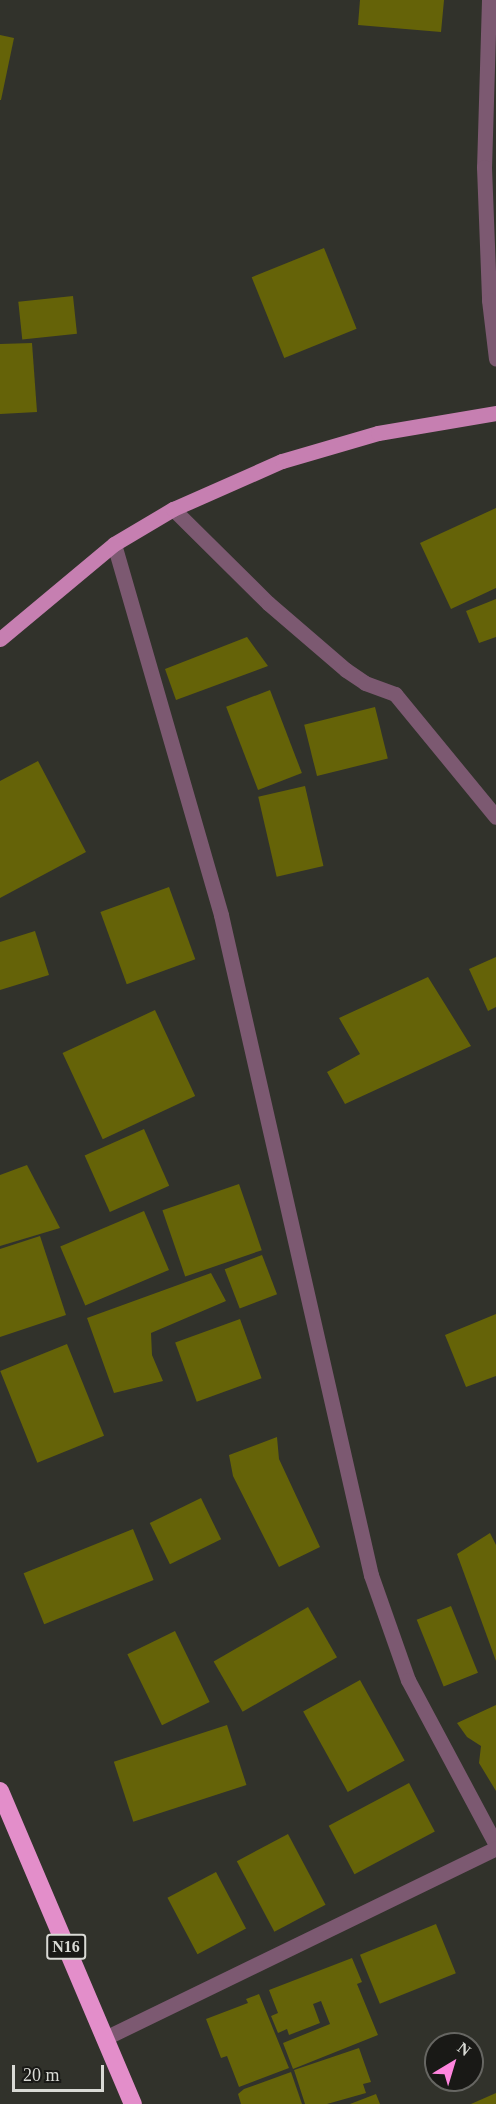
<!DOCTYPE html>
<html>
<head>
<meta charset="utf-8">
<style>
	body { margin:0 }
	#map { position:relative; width:496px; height:2104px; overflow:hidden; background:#31322b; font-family:"Times New Roman",serif }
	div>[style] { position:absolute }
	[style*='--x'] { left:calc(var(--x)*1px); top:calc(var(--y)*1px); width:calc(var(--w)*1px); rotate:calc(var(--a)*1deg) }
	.building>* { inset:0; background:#656308; transform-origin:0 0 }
	.minor>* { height:15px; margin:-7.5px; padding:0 7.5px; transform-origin:7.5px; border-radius:7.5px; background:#7c5971 }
	.major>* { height:15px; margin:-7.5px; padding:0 7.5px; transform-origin:7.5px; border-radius:7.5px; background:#c67fb1 }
	.highway>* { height:18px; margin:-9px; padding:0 9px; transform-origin:9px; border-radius:9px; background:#e38eca }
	span { translate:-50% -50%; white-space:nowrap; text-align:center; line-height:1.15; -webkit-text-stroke:4.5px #191916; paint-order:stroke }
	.shield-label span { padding:2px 4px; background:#191916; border:2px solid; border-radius:4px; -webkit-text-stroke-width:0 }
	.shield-label { font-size:16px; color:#d9dad5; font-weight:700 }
	.north { position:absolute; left:424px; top:2032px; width:60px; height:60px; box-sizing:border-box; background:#191916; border:2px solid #666662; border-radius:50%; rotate:38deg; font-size:16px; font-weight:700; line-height:24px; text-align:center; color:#d9dad5 }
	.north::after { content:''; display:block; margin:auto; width:21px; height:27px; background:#ff85de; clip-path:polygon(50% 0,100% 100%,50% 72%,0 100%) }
	.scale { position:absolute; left:12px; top:2065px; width:92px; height:27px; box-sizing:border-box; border:3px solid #d9dad5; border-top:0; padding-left:8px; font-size:18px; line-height:21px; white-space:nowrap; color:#d9dad5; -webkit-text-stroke:4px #191916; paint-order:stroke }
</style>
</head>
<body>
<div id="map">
	<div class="building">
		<div style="clip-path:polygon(360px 0,444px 0,441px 32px,358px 25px)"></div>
		<div style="clip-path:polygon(0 35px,14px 38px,1px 100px,0 100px)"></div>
		<div style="left:324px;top:248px;width:87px;height:78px;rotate:68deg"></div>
		<div style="left:73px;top:296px;width:38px;height:55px;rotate:84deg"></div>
		<div style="clip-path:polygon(32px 343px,37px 412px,0 414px,0 344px)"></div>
		<div style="clip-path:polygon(496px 508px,496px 588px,451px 609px,420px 543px)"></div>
		<div style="clip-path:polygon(496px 599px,496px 637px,479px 643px,466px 611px)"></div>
		<div style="clip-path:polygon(247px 637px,268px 666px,176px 700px,165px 669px)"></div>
		<div style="left:270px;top:690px;width:89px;height:47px;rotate:69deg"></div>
		<div style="left:375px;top:707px;width:53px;height:73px;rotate:76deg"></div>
		<div style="clip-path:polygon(38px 761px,86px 852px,0 898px,0 781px)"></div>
		<div style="left:305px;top:786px;width:82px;height:48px;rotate:77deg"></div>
		<div style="left:169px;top:887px;width:77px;height:73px;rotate:70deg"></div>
		<div style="clip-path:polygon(35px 931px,49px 975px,0 990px,0 942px)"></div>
		<div style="clip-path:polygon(496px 957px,496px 1007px,488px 1011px,469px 969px)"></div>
		<div style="clip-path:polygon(428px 977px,471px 1046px,345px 1104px,327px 1072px,360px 1054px,339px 1018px)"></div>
		<div style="left:155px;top:1010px;width:95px;height:102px;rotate:65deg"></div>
		<div style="left:144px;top:1129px;width:62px;height:65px;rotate:66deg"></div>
		<div style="clip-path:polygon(27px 1165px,60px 1228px,0 1246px,0 1175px)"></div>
		<div style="left:239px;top:1184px;width:70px;height:81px;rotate:71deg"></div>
		<div style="left:144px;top:1211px;width:64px;height:91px;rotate:67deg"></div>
		<div style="clip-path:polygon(40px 1236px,66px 1315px,0 1337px,0 1249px)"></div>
		<div style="left:262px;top:1255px;width:42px;height:40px;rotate:69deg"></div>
		<div style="clip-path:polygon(211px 1273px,226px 1301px,151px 1333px,152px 1355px,163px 1381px,114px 1393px,87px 1318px)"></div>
		<div style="clip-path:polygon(496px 1314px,496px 1376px,466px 1387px,445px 1335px)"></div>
		<div style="left:240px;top:1319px;width:63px;height:69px;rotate:70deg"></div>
		<div style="left:67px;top:1344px;width:99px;height:72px;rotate:68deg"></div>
		<div style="clip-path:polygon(277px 1437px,279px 1459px,320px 1547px,279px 1567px,233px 1476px,229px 1455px)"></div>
		<div style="left:201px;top:1498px;width:46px;height:57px;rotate:64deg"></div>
		<div style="left:133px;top:1529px;width:55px;height:118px;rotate:68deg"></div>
		<div style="clip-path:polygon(490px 1533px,496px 1545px,496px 1661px,457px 1554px)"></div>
		<div style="left:451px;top:1606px;width:72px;height:37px;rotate:68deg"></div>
		<div style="left:308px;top:1607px;width:58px;height:109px;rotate:60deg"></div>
		<div style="left:175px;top:1631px;width:79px;height:53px;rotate:64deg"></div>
		<div style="left:360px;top:1680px;width:92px;height:65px;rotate:61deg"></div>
		<div style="clip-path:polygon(496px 1705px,496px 1791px,479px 1763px,481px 1746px,467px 1737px,457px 1723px)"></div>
		<div style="left:227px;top:1725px;width:63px;height:119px;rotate:72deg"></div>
		<div style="left:409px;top:1783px;width:55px;height:91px;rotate:62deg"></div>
		<div style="left:288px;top:1834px;width:80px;height:58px;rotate:62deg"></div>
		<div style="left:216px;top:1872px;width:64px;height:55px;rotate:62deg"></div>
		<div style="left:436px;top:1924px;width:53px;height:82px;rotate:68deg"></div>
		<div style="clip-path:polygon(352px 1958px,362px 1982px,357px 1984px,378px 2035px,293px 2069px,283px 2043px,330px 2024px,321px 2001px,313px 2004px,320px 2023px,289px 2035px,287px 2029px,278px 2033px,271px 2016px,278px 2013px,269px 1990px)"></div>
		<div style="clip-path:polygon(259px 1994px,289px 2068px,239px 2087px,227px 2056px,221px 2058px,206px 2019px,248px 2003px,246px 1999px)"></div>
		<div style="clip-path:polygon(359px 2048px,371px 2082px,363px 2084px,366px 2093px,327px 2104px,305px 2104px,294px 2070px)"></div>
		<div style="clip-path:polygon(291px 2072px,302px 2104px,241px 2104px,238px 2094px,244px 2089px)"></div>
		<div style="clip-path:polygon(496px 2093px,496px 2104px,471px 2104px)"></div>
		<div style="clip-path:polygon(376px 2094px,380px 2104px,350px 2104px)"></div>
	</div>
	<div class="minor">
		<div style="--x:489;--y:0;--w:167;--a:91.7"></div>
		<div style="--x:484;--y:167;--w:133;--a:87.8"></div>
		<div style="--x:489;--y:300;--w:59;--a:83.2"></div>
		<div style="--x:173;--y:509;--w:134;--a:44.7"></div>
		<div style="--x:268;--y:603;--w:103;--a:40.7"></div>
		<div style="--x:346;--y:670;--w:23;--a:34"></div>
		<div style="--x:365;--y:683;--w:32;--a:20"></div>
		<div style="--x:395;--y:694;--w:159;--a:50.6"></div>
		<div style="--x:114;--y:544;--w:386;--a:73.9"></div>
		<div style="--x:221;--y:915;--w:677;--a:77.2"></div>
		<div style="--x:371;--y:1575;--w:111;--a:70.6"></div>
		<div style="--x:408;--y:1680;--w:187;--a:61.9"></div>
		<div style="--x:105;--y:2038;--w:435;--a:-25.9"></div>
	</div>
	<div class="major">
		<div style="--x:0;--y:639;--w:148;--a:-39.8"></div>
		<div style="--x:114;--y:544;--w:69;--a:-30.7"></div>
		<div style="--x:173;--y:509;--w:119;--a:-23.8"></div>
		<div style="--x:282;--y:461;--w:100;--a:-16.3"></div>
		<div style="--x:378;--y:433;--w:120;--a:-9.6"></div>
	</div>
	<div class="highway">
		<div style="--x:0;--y:1791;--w:340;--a:67"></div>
	</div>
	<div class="shield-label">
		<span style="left:66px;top:1947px">N16</span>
	</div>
	<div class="north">N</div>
	<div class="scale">20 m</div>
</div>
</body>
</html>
